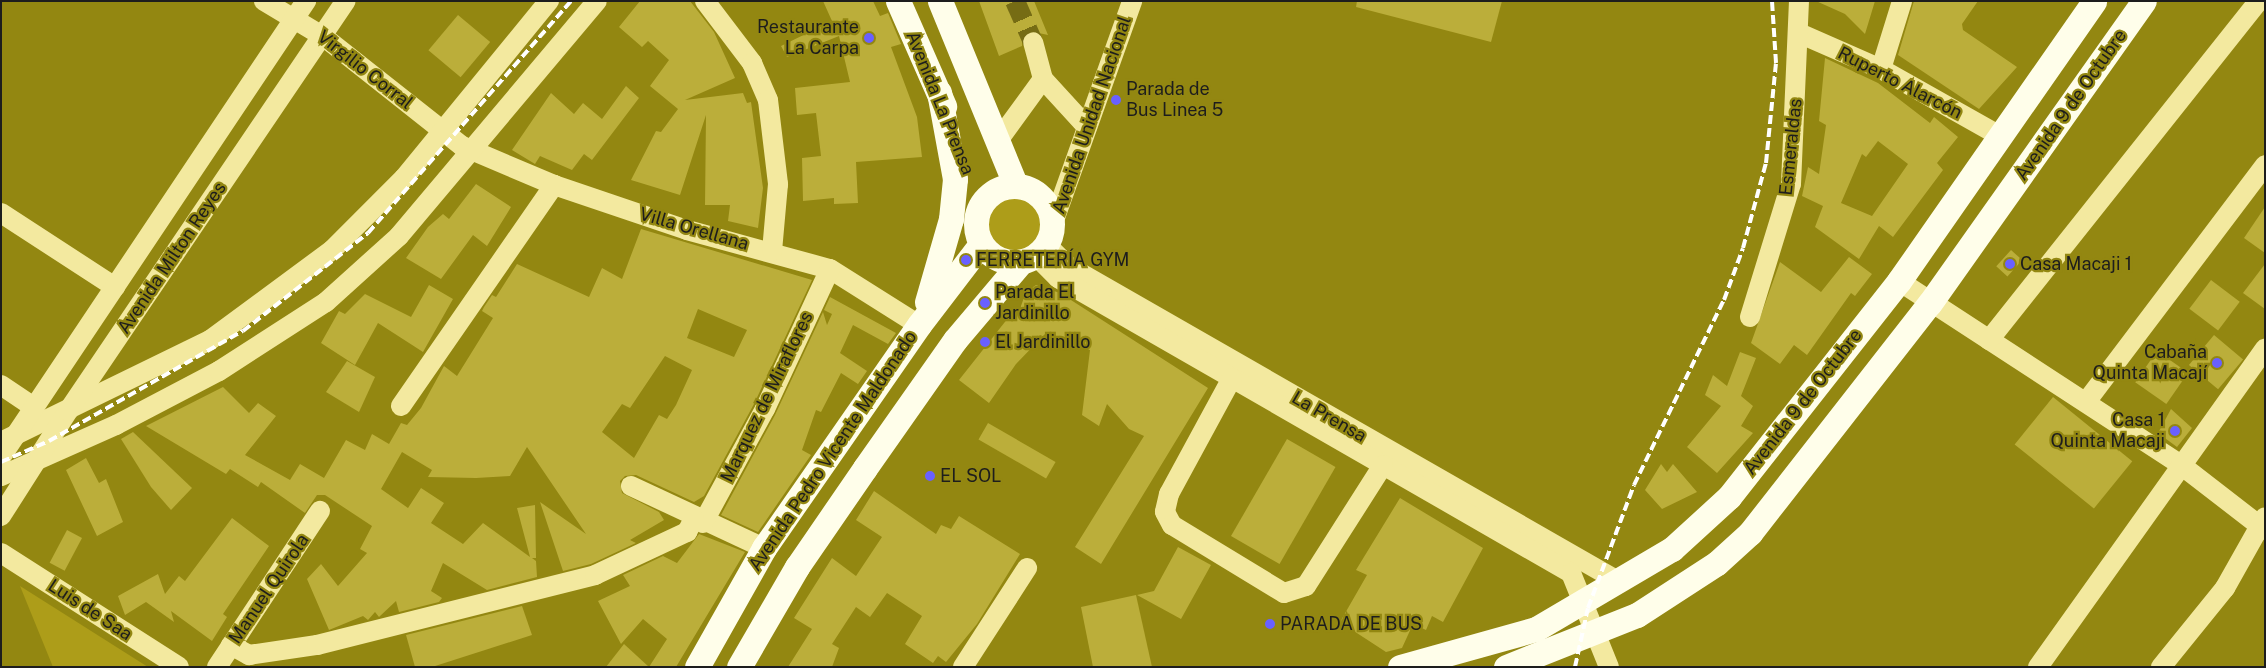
<!DOCTYPE html>
<html>
<head>
<meta charset="utf-8">
<style>
	body { margin:0 }
	#map { position:relative; width:2266px; height:668px; overflow:hidden; background:#938711; font-family:"Public Sans",sans-serif }
	div>[style] { position:absolute }
	[style*='--x'] { left:calc(var(--x)*1px); top:calc(var(--y)*1px); width:calc(var(--w)*1px); rotate:calc(var(--a)*1deg) }
	.green>* { inset:0; background:#ad9d19 }
	.round { border-radius:50% }
	.building>* { inset:0; background:#bbae3a; transform-origin:0 0 }
	.minor-tunnel>* { height:20px; margin-top:-10px; transform-origin:0; background:repeating-linear-gradient(90deg,#766c14 0 20px,transparent 0 30px) }
	.minor>* { height:20px; margin:-10px; padding:0 10px; transform-origin:10px; border-radius:10px; background:#f3e99f }
	.major>* { height:25px; margin:-12.5px; padding:0 12.5px; transform-origin:12.5px; border-radius:12.5px; background:#fffeea }
	.major>.ring { margin:-12.5px; padding:0; box-sizing:content-box; background:none; border:25px solid #fffeea; border-radius:50% }
	.rail>* { height:4px; margin-top:-2px; transform-origin:0; background:repeating-linear-gradient(90deg,#fff 0 9px,transparent 0 13px) }
	.dots>* { width:14px; height:14px; translate:-50% -50%; box-sizing:border-box; border:2px solid #938711; border-radius:50% }
	span { translate:-50% -50%; white-space:nowrap; text-align:center; line-height:1.15; -webkit-text-stroke:4.5px #938711; paint-order:stroke }
	.poi-label { font-size:18px; color:#1d1d1d }
	.right { translate:-100% -50%; text-align:right }
	.left { translate:0 -50%; text-align:left }
	.street-label { font-size:18px; color:#1d1d1d }
	.frame { position:absolute; inset:0; border:2px solid #1d1d1d; pointer-events:none }
</style>
</head>
<body>
<div id="map">
	<div class="green">
		<div class="round" style="left:981px;top:194px;width:62px;height:62px"></div>
		<div style="clip-path:polygon(20px 586px,148px 667px,53px 667px)"></div>
	</div>
	<div class="building">
		<div style="clip-path:polygon(640px 1px,690px 1px,714px 32px,735px 78px,685px 100px,743px 93px,747px 103px,751px 102px,763px 188px,758px 228px,728px 221px,730px 205px,705px 205px,706px 115px,680px 195px,631px 180px,656px 131px,661px 132px,678px 109px,650px 86px,669px 60px,648px 41px,642px 47px,619px 27px)"></div>
		<div style="clip-path:polygon(823px 1px,873px 1px,880px 16px,888px 13px,901px 44px,891px 47px,917px 117px,922px 157px,856px 162px,858px 203px,834px 204px,834px 198px,803px 201px,802px 158px,821px 156px,816px 113px,797px 115px,795px 88px,850px 82px,839px 36px,787px 57px,781px 46px,832px 21px)"></div>
		<div style="clip-path:polygon(979px 1px,1034px 1px,1048px 35px,1029px 31px,1022px 38px,1022px 46px,999px 56px)"></div>
		<div style="clip-path:polygon(1357px 1px,1502px 1px,1491px 42px,1356px 7px)"></div>
		<div style="clip-path:polygon(1816px 1px,1875px 1px,1865px 34px,1845px 14px)"></div>
		<div style="clip-path:polygon(1914px 1px,1978px 1px,1962px 24px,1963px 30px,2017px 67px,1979px 109px,1898px 55px)"></div>
		<div style="left:458px;top:15px;width:42px;height:46px;rotate:40deg"></div>
		<div style="clip-path:polygon(evenodd,1825px 58px,1878px 83px,1930px 123px,1934px 117px,1958px 137px,1937px 163px,1943px 170px,1893px 237px,1879px 226px,1859px 259px,1815px 227px,1823px 206px,1802px 196px,1808px 167px,1819px 174px,1826px 125px,1819px 121px,1825px 58px,1878px 141px,1908px 164px,1872px 216px,1841px 203px,1862px 154px,1866px 157px,1878px 141px)"></div>
		<div style="clip-path:polygon(626px 86px,639px 98px,592px 160px,584px 154px,572px 170px,540px 156px,535px 164px,512px 150px,551px 93px,574px 114px,583px 103px,602px 119px)"></div>
		<div style="clip-path:polygon(476px 184px,511px 207px,487px 246px,473px 235px,441px 279px,406px 258px,428px 227px,443px 214px,449px 219px)"></div>
		<div style="clip-path:polygon(2265px 207px,2265px 253px,2244px 238px)"></div>
		<div style="clip-path:polygon(evenodd,641px 229px,812px 280px,754px 404px,704px 496px,694px 502px,636px 475px,625px 476px,620px 481px,622px 493px,659px 512px,664px 520px,630px 540px,636px 543px,591px 564px,563px 571px,540px 502px,586px 534px,527px 447px,510px 476px,476px 478px,428px 477px,432px 470px,402px 452px,381px 489px,408px 508px,421px 488px,444px 503px,431px 523px,463px 544px,483px 523px,530px 557px,517px 508px,535px 505px,536px 558px,532px 558px,536px 561px,537px 577px,487px 590px,443px 563px,431px 591px,442px 598px,439px 602px,399px 612px,396px 601px,379px 617px,375px 612px,368px 620px,363px 616px,329px 630px,307px 579px,321px 564px,338px 586px,367px 553px,360px 549px,372px 526px,325px 495px,317px 495px,305px 513px,261px 482px,258px 487px,230px 469px,226px 474px,146px 426px,223px 387px,249px 413px,258px 403px,276px 416px,245px 455px,290px 480px,300px 464px,324px 478px,346px 440px,365px 450px,372px 434px,389px 444px,401px 423px,407px 425px,421px 408px,444px 366px,457px 376px,493px 318px,482px 311px,484px 307px,492px 295px,496px 297px,517px 264px,589px 297px,602px 268px,622px 279px,641px 229px,698px 309px,747px 330px,734px 357px,687px 338px,698px 309px,641px 229px,665px 356px,692px 370px,676px 405px,667px 419px,659px 415px,634px 458px,602px 432px,622px 404px,630px 408px,665px 356px)"></div>
		<div style="left:2011px;top:250px;width:15px;height:22px;rotate:42deg"></div>
		<div style="clip-path:polygon(1849px 257px,1872px 274px,1855px 296px,1851px 293px,1807px 355px,1794px 345px,1780px 364px,1751px 343px,1780px 262px,1821px 292px)"></div>
		<div style="clip-path:polygon(2265px 264px,2265px 309px,2243px 293px)"></div>
		<div style="left:2211px;top:280px;width:36px;height:36px;rotate:37deg"></div>
		<div style="clip-path:polygon(429px 285px,453px 299px,423px 352px,378px 323px,355px 365px,321px 343px,339px 311px,345px 314px,365px 294px,411px 317px)"></div>
		<div style="clip-path:polygon(1036px 285px,1060px 293px,1208px 388px,1101px 564px,1075px 547px,1144px 436px,1129px 429px,1107px 404px,1099px 426px,1082px 415px,1090px 350px,1045px 334px,1016px 364px,989px 403px,959px 380px,1012px 313px,1017px 317px,1026px 292px)"></div>
		<div style="clip-path:polygon(830px 297px,896px 333px,888px 344px,853px 325px,840px 353px,867px 371px,858px 384px,841px 373px,821px 412px,816px 410px,802px 450px,811px 455px,758px 532px,721px 515px,775px 415px,823px 312px,827px 325px,832px 314px,824px 310px)"></div>
		<div style="left:2214px;top:335px;width:38px;height:39px;rotate:40deg"></div>
		<div style="left:2157px;top:351px;width:38px;height:38px;rotate:35deg"></div>
		<div style="clip-path:polygon(1740px 352px,1756px 358px,1741px 396px,1753px 406px,1741px 426px,1753px 433px,1717px 473px,1687px 447px,1721px 406px,1705px 395px,1713px 375px,1727px 386px)"></div>
		<div style="clip-path:polygon(347px 361px,375px 377px,359px 412px,326px 392px)"></div>
		<div style="left:2053px;top:397px;width:102px;height:61px;rotate:39deg"></div>
		<div style="clip-path:polygon(2171px 409px,2192px 428px,2177px 447px,2158px 433px)"></div>
		<div style="left:988px;top:423px;width:78px;height:19px;rotate:30deg"></div>
		<div style="clip-path:polygon(133px 432px,192px 488px,171px 510px,151px 487px,121px 439px)"></div>
		<div style="left:1287px;top:439px;width:56px;height:112px;rotate:30deg"></div>
		<div style="clip-path:polygon(86px 458px,99px 483px,106px 479px,123px 522px,97px 536px,66px 470px)"></div>
		<div style="clip-path:polygon(1661px 464px,1667px 472px,1673px 464px,1697px 492px,1662px 509px,1645px 490px)"></div>
		<div style="clip-path:polygon(874px 491px,936px 534px,941px 525px,951px 529px,959px 516px,1020px 554px,977px 624px,946px 662px,938px 656px,933px 663px,905px 644px,922px 616px,887px 593px,870px 617px,856px 607px,832px 644px,839px 648px,832px 667px,788px 667px,812px 629px,794px 618px,832px 558px,856px 576px,882px 537px,856px 520px)"></div>
		<div style="clip-path:polygon(1400px 498px,1483px 548px,1443px 622px,1432px 616px,1426px 630px,1413px 624px,1402px 648px,1386px 652px,1340px 622px,1367px 575px,1356px 570px)"></div>
		<div style="clip-path:polygon(232px 518px,269px 546px,223px 614px,227px 617px,212px 641px,171px 611px,174px 622px,146px 602px,125px 615px,118px 596px,158px 574px,165px 594px,179px 576px,185px 581px)"></div>
		<div style="left:67px;top:530px;width:17px;height:37px;rotate:28deg"></div>
		<div style="clip-path:polygon(699px 534px,745px 552px,676px 667px,649px 667px,667px 639px,643px 619px,621px 644px,598px 601px,630px 586px,623px 575px,663px 556px,677px 563px)"></div>
		<div style="clip-path:polygon(1178px 547px,1211px 565px,1181px 619px,1137px 595px,1154px 591px)"></div>
		<div style="clip-path:polygon(1136px 595px,1152px 667px,1093px 667px,1081px 607px)"></div>
		<div style="clip-path:polygon(522px 606px,532px 635px,432px 667px,415px 667px,406px 635px)"></div>
		<div style="clip-path:polygon(624px 644px,649px 667px,606px 667px)"></div>
	</div>
	<div class="minor-tunnel">
		<div style="--x:1015;--y:1;--w:45;--a:66.3"></div>
	</div>
	<div class="minor">
		<div style="--x:264;--y:1;--w:70;--a:31"></div>
		<div style="--x:324;--y:37;--w:176;--a:38.3"></div>
		<div style="--x:462;--y:146;--w:100;--a:23"></div>
		<div style="--x:554;--y:185;--w:140;--a:18.7"></div>
		<div style="--x:687;--y:230;--w:148;--a:15.3"></div>
		<div style="--x:830;--y:269;--w:105;--a:32.2"></div>
		<div style="--x:705;--y:1;--w:78;--a:52.8"></div>
		<div style="--x:752;--y:63;--w:40;--a:66.6"></div>
		<div style="--x:768;--y:100;--w:85;--a:83.2"></div>
		<div style="--x:778;--y:184;--w:67;--a:95.1"></div>
		<div style="--x:1801;--y:34;--w:87;--a:23.6"></div>
		<div style="--x:1881;--y:69;--w:134;--a:29.4"></div>
		<div style="--x:1881;--y:69;--w:71;--a:-72.8"></div>
		<div style="--x:1043;--y:79;--w:65;--a:47.5"></div>
		<div style="--x:997;--y:142;--w:78;--a:-53.9"></div>
		<div style="--x:1043;--y:79;--w:38;--a:-105"></div>
		<div style="--x:1;--y:213;--w:136;--a:33"></div>
		<div style="--x:1051;--y:229;--w:242;--a:-70.4"></div>
		<div style="--x:1046;--y:244;--w:31;--a:45"></div>
		<div style="--x:1068;--y:266;--w:634;--a:29.8"></div>
		<div style="--x:1036;--y:256;--w:31;--a:45"></div>
		<div style="--x:1058;--y:278;--w:592;--a:29.9"></div>
		<div style="--x:1571;--y:573;--w:101;--a:68"></div>
		<div style="--x:1899;--y:281;--w:337;--a:33.1"></div>
		<div style="--x:2181;--y:465;--w:106;--a:37.7"></div>
		<div style="--x:1750;--y:317;--w:139;--a:-72.9"></div>
		<div style="--x:1791;--y:184;--w:183;--a:-87.5"></div>
		<div style="--x:1989;--y:340;--w:433;--a:-51.5"></div>
		<div style="--x:1232;--y:378;--w:132;--a:118.5"></div>
		<div style="--x:1169;--y:494;--w:18;--a:103"></div>
		<div style="--x:1165;--y:512;--w:15;--a:62"></div>
		<div style="--x:1172;--y:525;--w:131;--a:31.3"></div>
		<div style="--x:1284;--y:593;--w:23;--a:-18"></div>
		<div style="--x:1306;--y:586;--w:143;--a:-57.5"></div>
		<div style="--x:1;--y:385;--w:40;--a:34"></div>
		<div style="--x:2086;--y:402;--w:297;--a:-52.9"></div>
		<div style="--x:401;--y:406;--w:269;--a:-55.3"></div>
		<div style="--x:1;--y:442;--w:233;--a:-26"></div>
		<div style="--x:210;--y:340;--w:152;--a:-36.4"></div>
		<div style="--x:332;--y:250;--w:102;--a:-45"></div>
		<div style="--x:404;--y:178;--w:229;--a:-50.7"></div>
		<div style="--x:1;--y:457;--w:549;--a:-56.22"></div>
		<div style="--x:1;--y:476;--w:126;--a:-23.9"></div>
		<div style="--x:116;--y:425;--w:116;--a:-27.7"></div>
		<div style="--x:219;--y:371;--w:127;--a:-32.8"></div>
		<div style="--x:326;--y:302;--w:98;--a:-42.1"></div>
		<div style="--x:399;--y:236;--w:307;--a:-49.9"></div>
		<div style="--x:631;--y:486;--w:147;--a:25"></div>
		<div style="--x:1;--y:516;--w:125;--a:-57.5"></div>
		<div style="--x:68;--y:411;--w:495;--a:-55.9"></div>
		<div style="--x:703;--y:523;--w:130;--a:-61.5"></div>
		<div style="--x:765;--y:409;--w:154;--a:-65.1"></div>
		<div style="--x:1;--y:553;--w:211;--a:32.6"></div>
		<div style="--x:231;--y:645;--w:21;--a:29"></div>
		<div style="--x:249;--y:655;--w:69;--a:-8.4"></div>
		<div style="--x:317;--y:645;--w:287;--a:-14.1"></div>
		<div style="--x:595;--y:575;--w:102;--a:-25.1"></div>
		<div style="--x:687;--y:532;--w:15;--a:-62"></div>
		<div style="--x:217;--y:667;--w:187;--a:-56.6"></div>
		<div style="--x:963;--y:667;--w:118;--a:-57.1"></div>
		<div style="--x:2038;--y:667;--w:391;--a:-54.5"></div>
		<div style="--x:2161;--y:667;--w:102;--a:-51"></div>
		<div style="--x:2225;--y:588;--w:81;--a:-60.6"></div>
	</div>
	<div class="major">
		<div style="--x:898;--y:1;--w:115;--a:66.3"></div>
		<div style="--x:940;--y:1;--w:200;--a:67.7"></div>
		<div class="ring" style="left:976px;top:186px;width:51px;height:51px"></div>
		<div style="--x:927;--y:302;--w:86;--a:-73.9"></div>
		<div style="--x:951;--y:219;--w:40;--a:-84.3"></div>
		<div style="--x:955;--y:179;--w:88;--a:-100.4"></div>
		<div style="--x:697;--y:667;--w:137;--a:-60.6"></div>
		<div style="--x:764;--y:548;--w:272;--a:-55.2"></div>
		<div style="--x:919;--y:325;--w:102;--a:-52.6"></div>
		<div style="--x:739;--y:667;--w:116;--a:-59.9"></div>
		<div style="--x:797;--y:567;--w:120;--a:-55.5"></div>
		<div style="--x:865;--y:468;--w:156;--a:-54.9"></div>
		<div style="--x:955;--y:340;--w:102;--a:-49.8"></div>
		<div style="--x:1400;--y:667;--w:141;--a:-15.6"></div>
		<div style="--x:1536;--y:629;--w:158;--a:-30.5"></div>
		<div style="--x:1672;--y:549;--w:77;--a:-42.4"></div>
		<div style="--x:1729;--y:497;--w:275;--a:-51.8"></div>
		<div style="--x:1899;--y:281;--w:341;--a:-55.1"></div>
		<div style="--x:1506;--y:667;--w:141;--a:-21.7"></div>
		<div style="--x:1637;--y:615;--w:95;--a:-33"></div>
		<div style="--x:1717;--y:563;--w:45;--a:-42.3"></div>
		<div style="--x:1750;--y:533;--w:292;--a:-52"></div>
		<div style="--x:1930;--y:303;--w:370;--a:-54.7"></div>
	</div>
	<div class="rail">
		<div style="--x:1;--y:462;--w:52;--a:-23.6"></div>
		<div style="--x:49;--y:441;--w:223;--a:-29.6"></div>
		<div style="--x:243;--y:331;--w:159;--a:-38.1"></div>
		<div style="--x:368;--y:233;--w:308;--a:-48.8"></div>
		<div style="--x:1575;--y:667;--w:60;--a:-77.6"></div>
		<div style="--x:1588;--y:608;--w:131;--a:-69.5"></div>
		<div style="--x:1634;--y:485;--w:206;--a:-64.1"></div>
		<div style="--x:1724;--y:300;--w:55;--a:-69.9"></div>
		<div style="--x:1743;--y:248;--w:88;--a:-74.9"></div>
		<div style="--x:1766;--y:163;--w:100;--a:-84.3"></div>
		<div style="--x:1776;--y:63;--w:62;--a:-93.7"></div>
	</div>
	<div class="dots">
		<div style="left:869px;top:38px;background:#6960ff"></div>
		<div style="left:1116px;top:100px;background:#6960ff"></div>
		<div style="left:966px;top:260px;background:#6960ff"></div>
		<div style="left:2010px;top:264px;background:#6960ff"></div>
		<div style="left:985px;top:303px;background:#6960ff"></div>
		<div style="left:985px;top:342px;background:#6960ff"></div>
		<div style="left:2217px;top:363px;background:#6960ff"></div>
		<div style="left:2175px;top:431px;background:#6960ff"></div>
		<div style="left:930px;top:476px;background:#6960ff"></div>
		<div style="left:1270px;top:624px;background:#6960ff"></div>
	</div>
	<div class="poi-label">
		<span class="right" style="left:859px;top:38px">Restaurante<br>La Carpa</span>
		<span class="left" style="left:1126px;top:100px">Parada de<br>Bus Linea 5</span>
		<span class="left" style="left:976px;top:260px">FERRETERÍA GYM</span>
		<span class="left" style="left:2020px;top:264px">Casa Macaji 1</span>
		<span class="left" style="left:995px;top:303px">Parada El<br>Jardinillo</span>
		<span class="left" style="left:995px;top:342px">El Jardinillo</span>
		<span class="right" style="left:2207px;top:363px">Cabaña<br>Quinta Macají</span>
		<span class="right" style="left:2165px;top:431px">Casa 1<br>Quinta Macaji</span>
		<span class="left" style="left:940px;top:476px">EL SOL</span>
		<span class="left" style="left:1280px;top:624px">PARADA DE BUS</span>
	</div>
	<div class="street-label">
		<span style="left:365px;top:70px;rotate:38deg">Virgilio Corral</span>
		<span style="left:1900px;top:83px;rotate:27deg">Ruperto Alarcón</span>
		<span style="left:940px;top:103px;rotate:68deg">Avenida La Prensa</span>
		<span style="left:2071px;top:105px;rotate:-55deg">Avenida 9 de Octubre</span>
		<span style="left:1092px;top:115px;rotate:-71deg">Avenida Unidad Nacional</span>
		<span style="left:1791px;top:147px;rotate:-84deg">Esmeraldas</span>
		<span style="left:694px;top:229px;rotate:16deg">Villa Orellana</span>
		<span style="left:172px;top:258px;rotate:-56deg">Avenida Milton Reyes</span>
		<span style="left:767px;top:397px;rotate:-64deg">Marquez de Miraflores</span>
		<span style="left:1803px;top:402px;rotate:-52deg">Avenida 9 de Octubre</span>
		<span style="left:1329px;top:417px;rotate:30deg">La Prensa</span>
		<span style="left:833px;top:451px;rotate:-56deg">Avenida Pedro Vicente Maldonado</span>
		<span style="left:269px;top:589px;rotate:-56deg">Manuel Quirola</span>
		<span style="left:90px;top:610px;rotate:33deg">Luis de Saa</span>
	</div>
	<div class="frame"></div>
</div>
</body>
</html>
